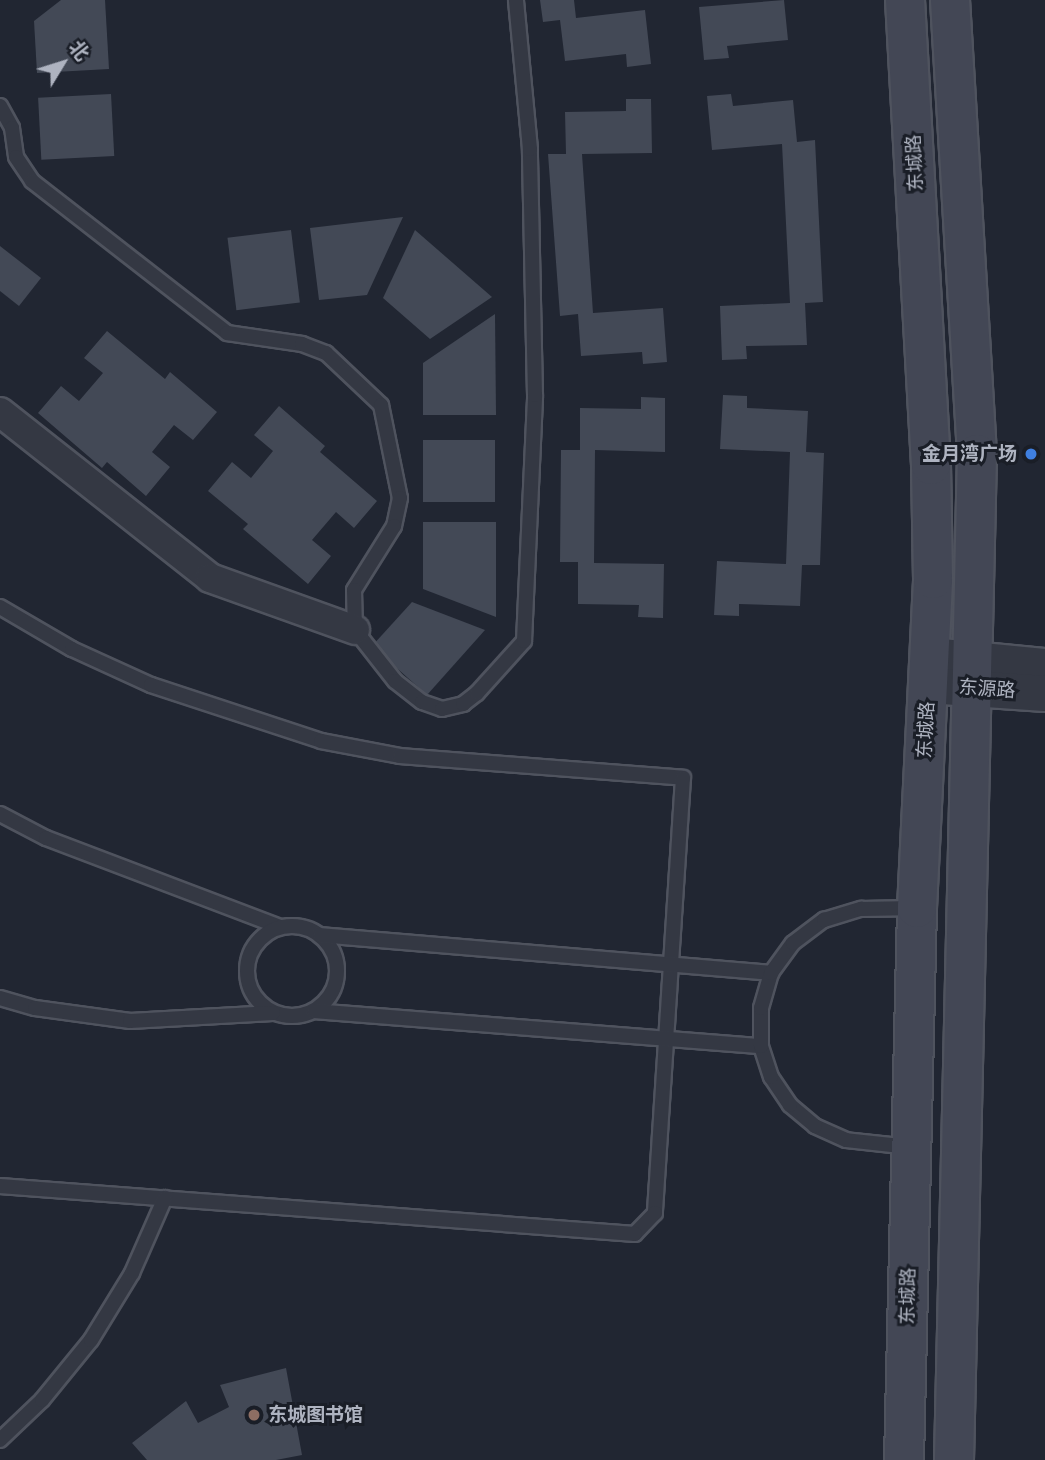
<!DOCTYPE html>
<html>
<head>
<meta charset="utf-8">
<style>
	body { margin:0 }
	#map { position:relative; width:1045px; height:1460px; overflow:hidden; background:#212632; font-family:"Archivo Narrow","Noto Sans SC",sans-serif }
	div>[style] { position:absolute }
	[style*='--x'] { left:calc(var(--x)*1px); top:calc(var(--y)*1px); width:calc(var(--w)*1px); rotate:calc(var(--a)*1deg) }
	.building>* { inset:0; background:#434956; transform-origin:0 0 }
	.roads { filter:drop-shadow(2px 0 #4f535e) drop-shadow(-2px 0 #4f535e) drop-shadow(0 2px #4f535e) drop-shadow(0 -2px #4f535e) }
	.service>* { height:14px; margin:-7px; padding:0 7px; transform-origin:7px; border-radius:7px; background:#343843 }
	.service>.ring { margin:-7px; padding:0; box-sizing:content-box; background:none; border:14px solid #343843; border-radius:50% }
	.minor>* { height:28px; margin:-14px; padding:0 14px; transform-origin:14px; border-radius:14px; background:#343843 }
	.tertiary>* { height:35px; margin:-17.5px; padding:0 17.5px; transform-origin:17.5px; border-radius:17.5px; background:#343843 }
	.secondary>* { height:38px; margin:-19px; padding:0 19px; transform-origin:19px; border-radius:19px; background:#434755 }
	.dots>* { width:19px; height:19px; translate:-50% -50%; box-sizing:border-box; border:4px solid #1a1e27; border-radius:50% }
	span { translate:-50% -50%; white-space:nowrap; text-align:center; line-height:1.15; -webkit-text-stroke:6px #1a1e27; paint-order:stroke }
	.street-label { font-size:19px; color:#aeb3c0 }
	.poi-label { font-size:19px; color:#aeb3c0; font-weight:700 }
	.right { translate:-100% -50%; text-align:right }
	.left { translate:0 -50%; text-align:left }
	.north { position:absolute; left:28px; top:28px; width:70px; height:70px; -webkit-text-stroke:5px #1a1e27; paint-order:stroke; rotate:52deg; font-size:19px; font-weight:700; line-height:28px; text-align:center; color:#aeb3c0 }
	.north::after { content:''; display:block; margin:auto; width:24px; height:32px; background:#aeb3c0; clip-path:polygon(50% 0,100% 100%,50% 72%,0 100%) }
</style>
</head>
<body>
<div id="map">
	<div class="building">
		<div style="clip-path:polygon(61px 0,105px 0,109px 69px,37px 73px,34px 21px)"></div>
		<div style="clip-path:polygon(540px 0,574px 0,576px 18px,645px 10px,651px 64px,627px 67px,626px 54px,565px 61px,560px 20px,543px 22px)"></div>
		<div style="clip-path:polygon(784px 0,788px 40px,727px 46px,729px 58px,704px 60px,699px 7px)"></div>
		<div style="left:111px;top:94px;width:62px;height:73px;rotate:87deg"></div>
		<div style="clip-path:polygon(731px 94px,733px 106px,793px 100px,797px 142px,815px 140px,823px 302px,805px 303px,807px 345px,746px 346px,747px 359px,722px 360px,720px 306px,790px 303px,782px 144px,712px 150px,707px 96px)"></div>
		<div style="clip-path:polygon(626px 99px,651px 99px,652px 153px,582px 154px,593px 313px,663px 308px,667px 362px,643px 364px,642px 352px,581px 356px,578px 314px,560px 316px,548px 154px,566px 154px,565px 112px,626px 111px)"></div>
		<div style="clip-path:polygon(403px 217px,367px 295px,319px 300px,310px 228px)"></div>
		<div style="left:291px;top:230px;width:73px;height:64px;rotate:83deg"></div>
		<div style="clip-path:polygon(415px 230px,492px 297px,430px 339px,383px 298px)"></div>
		<div style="clip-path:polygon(0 246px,41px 278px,19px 306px,0 291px)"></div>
		<div style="clip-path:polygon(495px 314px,496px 415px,423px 415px,423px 363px)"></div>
		<div style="clip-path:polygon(107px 331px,165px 379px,170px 372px,217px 412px,193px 440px,174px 425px,152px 452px,170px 467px,146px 496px,107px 462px,102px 468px,38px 413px,61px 386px,79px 401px,103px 373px,84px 358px)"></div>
		<div style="clip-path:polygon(723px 395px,747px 396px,747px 408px,808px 411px,806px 452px,824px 453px,820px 565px,802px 565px,800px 606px,739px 604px,739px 616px,714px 615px,717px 561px,786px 564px,790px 452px,720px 449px)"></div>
		<div style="clip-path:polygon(641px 397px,665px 398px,665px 452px,595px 450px,594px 563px,664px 564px,663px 618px,638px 617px,639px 605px,578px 604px,578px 562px,560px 562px,561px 450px,580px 450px,580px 408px,641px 409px)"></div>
		<div style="clip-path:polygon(279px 406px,325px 446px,320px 452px,377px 501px,354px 528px,336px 512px,312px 540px,331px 556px,308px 584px,243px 529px,248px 524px,208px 491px,232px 462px,251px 478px,273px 451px,254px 435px)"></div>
		<div style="left:423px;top:440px;width:72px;height:62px"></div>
		<div style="clip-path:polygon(423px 522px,496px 522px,496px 617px,423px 589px)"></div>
		<div style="clip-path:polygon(412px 602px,485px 630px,427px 695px,372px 646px)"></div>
		<div style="clip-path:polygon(286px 1368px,302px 1455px,276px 1460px,147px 1460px,132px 1443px,186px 1401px,198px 1423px,229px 1407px,220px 1385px)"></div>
	</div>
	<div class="roads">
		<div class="service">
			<div style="--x:0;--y:106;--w:25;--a:61"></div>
			<div style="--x:12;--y:128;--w:29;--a:82"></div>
			<div style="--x:16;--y:157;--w:29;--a:56"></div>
			<div style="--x:32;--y:181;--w:247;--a:37.9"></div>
			<div style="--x:227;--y:333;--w:76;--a:8.3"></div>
			<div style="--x:302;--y:344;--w:26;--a:21"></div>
			<div style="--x:326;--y:353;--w:76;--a:43.4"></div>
			<div style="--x:381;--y:405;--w:95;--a:78.5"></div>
			<div style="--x:400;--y:498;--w:29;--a:102"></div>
			<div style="--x:394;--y:526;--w:75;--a:122"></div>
			<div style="--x:354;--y:590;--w:40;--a:88.6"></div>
			<div style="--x:355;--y:630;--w:65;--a:51.9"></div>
			<div style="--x:395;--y:681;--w:34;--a:38"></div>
			<div style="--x:422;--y:702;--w:21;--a:19"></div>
			<div style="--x:442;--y:709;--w:22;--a:-13"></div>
			<div style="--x:463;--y:704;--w:18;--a:-38"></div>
			<div style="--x:477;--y:693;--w:70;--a:-47.9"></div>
			<div style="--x:524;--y:641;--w:246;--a:-87.4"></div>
			<div style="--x:535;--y:395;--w:246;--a:-91.2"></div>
			<div style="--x:530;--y:149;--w:150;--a:-95.4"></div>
			<div style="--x:0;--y:607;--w:83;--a:30.3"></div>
			<div style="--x:72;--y:649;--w:87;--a:24.5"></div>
			<div style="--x:151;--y:685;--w:179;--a:18.2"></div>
			<div style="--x:321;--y:741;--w:80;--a:10.8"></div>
			<div style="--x:400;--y:756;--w:284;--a:4.4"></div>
			<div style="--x:683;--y:778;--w:436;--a:93.7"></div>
			<div style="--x:655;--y:1213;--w:29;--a:134"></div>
			<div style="--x:635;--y:1234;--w:637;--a:-175.68"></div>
			<div style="--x:0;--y:814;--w:52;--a:27.6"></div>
			<div style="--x:46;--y:838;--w:250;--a:20.8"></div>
			<div class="ring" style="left:247px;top:926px;width:76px;height:76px"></div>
			<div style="--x:320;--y:935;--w:453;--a:4.8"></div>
			<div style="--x:0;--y:998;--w:36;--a:16"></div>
			<div style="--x:35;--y:1008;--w:96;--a:7.8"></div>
			<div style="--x:130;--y:1021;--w:143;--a:-3.2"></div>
			<div style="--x:314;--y:1011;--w:448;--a:4.5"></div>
			<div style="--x:910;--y:1147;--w:64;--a:-173.8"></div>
			<div style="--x:846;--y:1140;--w:34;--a:-156"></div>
			<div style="--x:815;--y:1126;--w:33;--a:-140"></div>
			<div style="--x:790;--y:1105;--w:34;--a:-124"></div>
			<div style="--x:771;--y:1077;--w:33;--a:-108"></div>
			<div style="--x:761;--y:1046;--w:38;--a:-90"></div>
			<div style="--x:761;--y:1008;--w:36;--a:-74"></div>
			<div style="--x:771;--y:973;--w:37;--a:-54"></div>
			<div style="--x:793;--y:943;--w:39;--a:-37"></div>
			<div style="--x:824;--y:920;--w:39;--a:-17"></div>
			<div style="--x:861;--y:909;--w:55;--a:-1"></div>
			<div style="--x:0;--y:1440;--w:58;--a:-43.6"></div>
			<div style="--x:42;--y:1400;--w:77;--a:-50.8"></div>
			<div style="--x:91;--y:1340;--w:79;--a:-58.5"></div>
			<div style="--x:132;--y:1273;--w:82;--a:-66.3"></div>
		</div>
		<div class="minor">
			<div style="--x:0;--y:412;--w:268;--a:38.3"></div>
			<div style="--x:210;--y:578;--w:154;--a:19.7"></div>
		</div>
		<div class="tertiary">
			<div style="--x:930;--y:655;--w:116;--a:5.5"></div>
			<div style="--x:928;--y:685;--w:117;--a:3.9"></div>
		</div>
		<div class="secondary">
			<div style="--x:950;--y:0;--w:455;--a:86.6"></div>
			<div style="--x:977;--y:454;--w:1006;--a:91.31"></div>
			<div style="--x:904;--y:1460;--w:552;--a:-88.65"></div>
			<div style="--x:917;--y:908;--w:329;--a:-87.2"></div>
			<div style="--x:933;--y:579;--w:114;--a:-91"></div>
			<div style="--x:931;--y:465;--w:466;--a:-93.2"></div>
		</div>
	</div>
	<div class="dots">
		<div style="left:1031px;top:454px;background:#3f7fe0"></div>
		<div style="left:254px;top:1415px;background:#8d6e63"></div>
	</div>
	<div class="street-label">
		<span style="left:915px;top:163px;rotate:-93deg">东城路</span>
		<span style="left:987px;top:689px;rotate:4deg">东源路</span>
		<span style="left:926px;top:730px;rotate:-87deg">东城路</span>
		<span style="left:908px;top:1296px;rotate:-89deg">东城路</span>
	</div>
	<div class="poi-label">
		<span class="right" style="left:1017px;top:454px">金月湾广场</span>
		<span class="left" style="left:268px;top:1415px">东城图书馆</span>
	</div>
	<div class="north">北</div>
</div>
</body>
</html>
